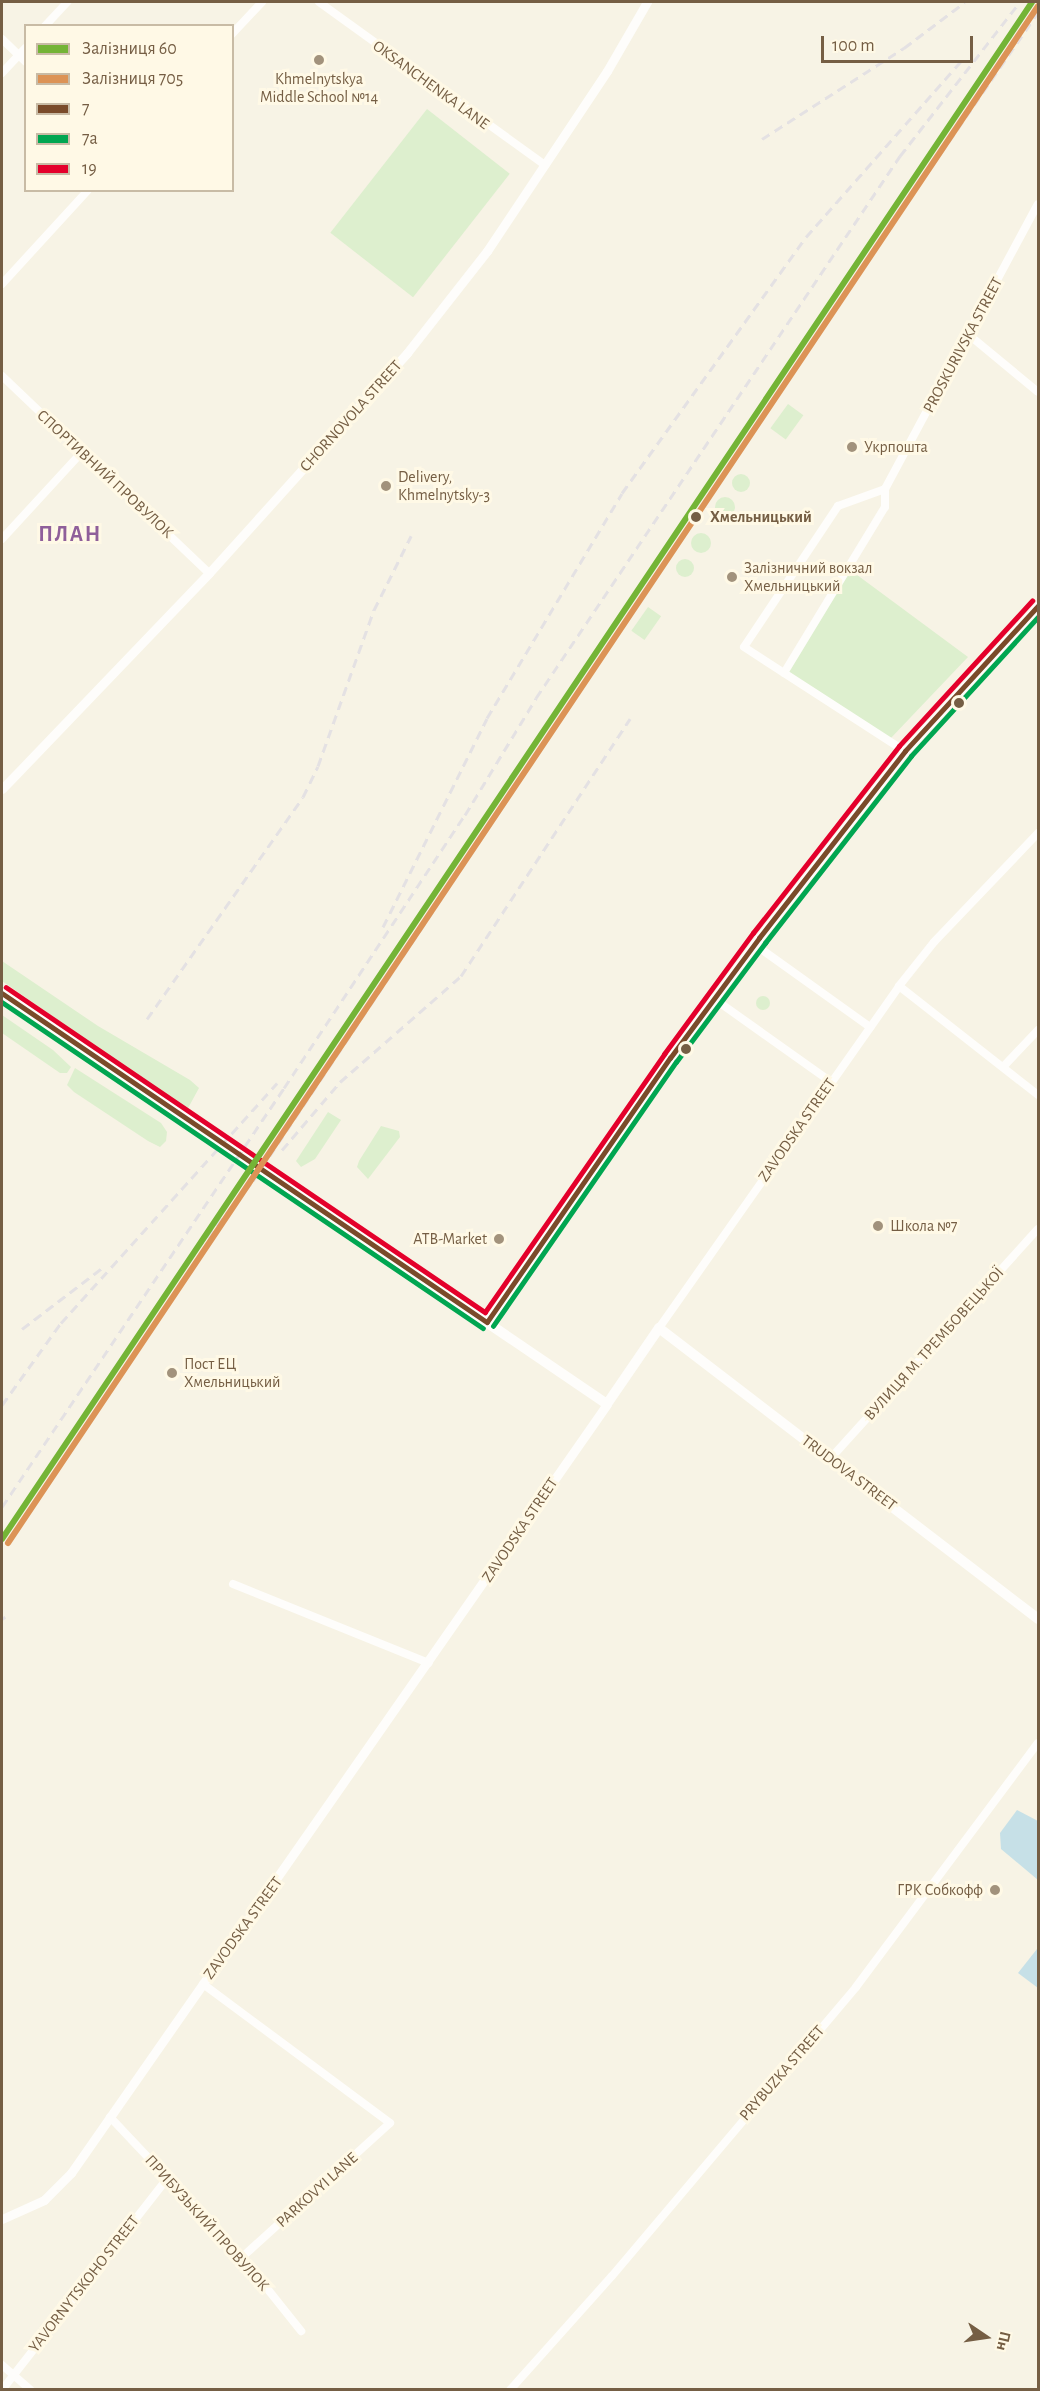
<!DOCTYPE html>
<html>
<head>
<meta charset="utf-8">
<style>
	body { margin:0 }
	#map { position:relative; width:1040px; height:2391px; overflow:hidden; background:#f7f3e5; font-family:"Alegreya Sans",sans-serif }
	div>[style] { position:absolute }
	[style*='--x'] { left:calc(var(--x)*1px); top:calc(var(--y)*1px); width:calc(var(--w)*1px); rotate:calc(var(--a)*1deg) }
	.green>* { inset:0; background:#ddefce; transform-origin:0 0 }
	.round { border-radius:50% }
	.water>* { inset:0; background:#c6e0e7 }
	.minor>* { height:8px; margin:-4px; padding:0 4px; transform-origin:4px; border-radius:4px; background:#fefdfb }
	.tertiary>* { height:9px; margin:-4.5px; padding:0 4.5px; transform-origin:4.5px; border-radius:4.5px; background:#fefdfb }
	.secondary>* { height:10px; margin:-5px; padding:0 5px; transform-origin:5px; border-radius:5px; background:#fefdfb }
	.rail>* { height:3px; margin-top:-1.5px; transform-origin:0; background:repeating-linear-gradient(90deg,#e4e1e3 0 9px,transparent 0 15px) }
	.bus-1>* { height:4.5px; margin:-2.25px; padding:0 2.25px; transform-origin:2.25px; border-radius:2.25px; background:#7a4b2a }
	.bus-2>* { height:4.5px; margin:-2.25px; padding:0 2.25px; transform-origin:2.25px; border-radius:2.25px; background:#00a651 }
	.bus-3>* { height:4.5px; margin:-2.25px; padding:0 2.25px; transform-origin:2.25px; border-radius:2.25px; background:#e4002b }
	.rail-1>* { height:6px; margin:-3px; padding:0 3px; transform-origin:3px; border-radius:3px; background:#74b436 }
	.rail-2>* { height:6px; margin:-3px; padding:0 3px; transform-origin:3px; border-radius:3px; background:#dc9356 }
	.dots>* { width:16px; height:16px; translate:-50% -50%; box-sizing:border-box; border:3px solid #fff9e6; border-radius:50% }
	span { translate:-50% -50%; white-space:nowrap; text-align:center; line-height:1.15; -webkit-text-stroke:6px #fff9e6; paint-order:stroke }
	.poi-label { font-size:16px; color:#755e44 }
	.left { translate:0 -50%; text-align:left }
	.right { translate:-100% -50%; text-align:right }
	.street-label { font-size:16px; color:#755e44 }
	.stop-label { font-size:16px; color:#755e44; font-weight:700 }
	.district-label { font-size:22px; color:#8f5f9a; font-weight:700; letter-spacing:1.5px }
	.frame { position:absolute; inset:0; border:3px solid #755e44; pointer-events:none }
	.legend { position:absolute; left:24px; top:24px; width:210px; height:168px; box-sizing:border-box; background:#fff9e6; border:2px solid #c8bba5; margin:0; padding:8px 10px; list-style:none; font-size:18px; color:#755e44 }
	.legend li { display:flex; align-items:center; gap:12px; height:30px }
	.legend b { width:30px; border:2px solid #c8bba5 }
	.north { position:absolute; left:956px; top:2307px; width:60px; height:60px; -webkit-text-stroke:4px #fff9e6; paint-order:stroke; rotate:103deg; font-size:16px; font-weight:700; line-height:24px; text-align:center; color:#755e44 }
	.north::after { content:''; display:block; margin:auto; width:21px; height:27px; background:#755e44; clip-path:polygon(50% 0,100% 100%,50% 72%,0 100%) }
	.scale { position:absolute; left:821px; top:36px; width:152px; height:27px; box-sizing:border-box; border:3px solid #755e44; border-top:0; padding-left:8px; font-size:18px; line-height:21px; white-space:nowrap; color:#755e44; -webkit-text-stroke:4px #fff9e6; paint-order:stroke }
</style>
</head>
<body>
<div id="map">
	<div class="green">
		<div style="left:427px;top:109px;width:105px;height:157px;rotate:38deg"></div>
		<div style="left:788px;top:404px;width:19px;height:30px;rotate:36deg"></div>
		<div class="round" style="left:732px;top:474px;width:18px;height:18px"></div>
		<div class="round" style="left:715px;top:497px;width:20px;height:20px"></div>
		<div class="round" style="left:691px;top:533px;width:20px;height:20px"></div>
		<div class="round" style="left:676px;top:559px;width:18px;height:18px"></div>
		<div style="clip-path:polygon(849px 569px,968px 657px,890px 739px,784px 673px)"></div>
		<div style="left:648px;top:607px;width:16px;height:29px;rotate:35deg"></div>
		<div style="clip-path:polygon(2px 961px,98px 1026px,190px 1080px,199px 1088px,187px 1110px,2px 981px)"></div>
		<div class="round" style="left:756px;top:996px;width:14px;height:14px"></div>
		<div style="clip-path:polygon(2px 1015px,53px 1050px,71px 1067px,67px 1073px,60px 1073px,2px 1033px)"></div>
		<div style="clip-path:polygon(75px 1068px,161px 1123px,167px 1132px,166px 1141px,160px 1147px,148px 1141px,74px 1092px,67px 1085px)"></div>
		<div style="clip-path:polygon(328px 1112px,341px 1120px,315px 1159px,301px 1167px,296px 1161px)"></div>
		<div style="clip-path:polygon(381px 1126px,399px 1131px,400px 1137px,368px 1179px,357px 1167px,359px 1161px)"></div>
	</div>
	<div class="water">
		<div style="clip-path:polygon(1017px 1810px,1038px 1821px,1038px 1880px,1001px 1849px,1000px 1833px)"></div>
		<div style="clip-path:polygon(1037px 1949px,1038px 1950px,1038px 1988px,1018px 1973px)"></div>
	</div>
	<div class="minor">
		<div style="--x:319;--y:2;--w:279;--a:35.8"></div>
		<div style="--x:45;--y:26;--w:33;--a:-47"></div>
		<div style="--x:232;--y:34;--w:44;--a:-46.8"></div>
		<div style="--x:2;--y:39;--w:33;--a:44"></div>
		<div style="--x:2;--y:73;--w:35;--a:-47"></div>
		<div style="--x:2;--y:284;--w:127;--a:-47.5"></div>
		<div style="--x:969;--y:335;--w:89;--a:39.6"></div>
		<div style="--x:2;--y:376;--w:286;--a:43.6"></div>
		<div style="--x:885;--y:489;--w:50;--a:160.1"></div>
		<div style="--x:838;--y:506;--w:169;--a:123.7"></div>
		<div style="--x:744;--y:647;--w:192;--a:32.9"></div>
		<div style="--x:2;--y:539;--w:118;--a:-47.4"></div>
		<div style="--x:784;--y:673;--w:194;--a:-58.7"></div>
		<div style="--x:885;--y:507;--w:18;--a:-90"></div>
		<div style="--x:885;--y:489;--w:323;--a:-61.8"></div>
		<div style="--x:754;--y:944;--w:143;--a:35.6"></div>
		<div style="--x:899;--y:986;--w:177;--a:38.1"></div>
		<div style="--x:713;--y:998;--w:145;--a:35.4"></div>
		<div style="--x:1003;--y:1067;--w:51;--a:-46.6"></div>
		<div style="--x:659;--y:1328;--w:418;--a:-54.9"></div>
		<div style="--x:899;--y:986;--w:56;--a:-51.5"></div>
		<div style="--x:934;--y:942;--w:151;--a:-46.3"></div>
		<div style="--x:830;--y:1459;--w:310;--a:-47.9"></div>
		<div style="--x:233;--y:1584;--w:211;--a:22"></div>
		<div style="--x:203;--y:1984;--w:233;--a:36.6"></div>
		<div style="--x:390;--y:2123;--w:200;--a:137.8"></div>
		<div style="--x:110;--y:2117;--w:192;--a:46.7"></div>
		<div style="--x:242;--y:2257;--w:95;--a:51.4"></div>
		<div style="--x:2;--y:2365;--w:38;--a:41"></div>
		<div style="--x:2;--y:2390;--w:268;--a:-52"></div>
		<div style="--x:510;--y:2390;--w:153;--a:-48.2"></div>
		<div style="--x:612;--y:2276;--w:378;--a:-49.8"></div>
		<div style="--x:856;--y:1987;--w:304;--a:-53.3"></div>
	</div>
	<div class="tertiary">
		<div style="--x:2;--y:789;--w:299;--a:-46.2"></div>
		<div style="--x:209;--y:573;--w:296;--a:-48"></div>
		<div style="--x:407;--y:353;--w:130;--a:-51.9"></div>
		<div style="--x:487;--y:251;--w:216;--a:-56.3"></div>
		<div style="--x:607;--y:71;--w:80;--a:-59.9"></div>
		<div style="--x:487;--y:1322;--w:321;--a:-55.3"></div>
		<div style="--x:670;--y:1058;--w:149;--a:-53.4"></div>
		<div style="--x:759;--y:938;--w:237;--a:-52"></div>
		<div style="--x:905;--y:751;--w:197;--a:-47.5"></div>
		<div style="--x:2;--y:2219;--w:46;--a:-24.3"></div>
		<div style="--x:44;--y:2200;--w:38;--a:-45"></div>
		<div style="--x:71;--y:2173;--w:937;--a:-55.12"></div>
	</div>
	<div class="secondary">
		<div style="--x:2;--y:993;--w:731;--a:34.19"></div>
		<div style="--x:607;--y:1404;--w:92;--a:-55.6"></div>
		<div style="--x:659;--y:1328;--w:478;--a:37.5"></div>
	</div>
	<div class="rail">
		<div style="--x:762;--y:139;--w:169;--a:-32.7"></div>
		<div style="--x:904;--y:48;--w:76;--a:-37"></div>
		<div style="--x:383;--y:927;--w:233;--a:-63.5"></div>
		<div style="--x:487;--y:718;--w:262;--a:-59"></div>
		<div style="--x:622;--y:493;--w:315;--a:-54.3"></div>
		<div style="--x:806;--y:237;--w:239;--a:-48.6"></div>
		<div style="--x:147;--y:1019;--w:271;--a:-54.9"></div>
		<div style="--x:303;--y:797;--w:34;--a:-64"></div>
		<div style="--x:318;--y:766;--w:166;--a:-70.3"></div>
		<div style="--x:374;--y:610;--w:83;--a:-63.4"></div>
		<div style="--x:282;--y:1150;--w:89;--a:-49.5"></div>
		<div style="--x:340;--y:1082;--w:161;--a:-41.2"></div>
		<div style="--x:461;--y:976;--w:308;--a:-56.7"></div>
		<div style="--x:188;--y:1260;--w:102;--a:-50.6"></div>
		<div style="--x:253;--y:1181;--w:1116;--a:-56.3"></div>
		<div style="--x:872;--y:253;--w:293;--a:-55.4"></div>
		<div style="--x:22;--y:1329;--w:101;--a:-37.3"></div>
		<div style="--x:2;--y:1405;--w:101;--a:-54.3"></div>
		<div style="--x:61;--y:1323;--w:323;--a:-48"></div>
		<div style="--x:2;--y:1507;--w:505;--a:-56.06"></div>
		<div style="--x:284;--y:1088;--w:328;--a:-56.5"></div>
		<div style="--x:465;--y:815;--w:137;--a:-58.7"></div>
		<div style="--x:536;--y:698;--w:653;--a:-56.12"></div>
		<div style="--x:900;--y:156;--w:195;--a:-52.1"></div>
		<div style="--x:2;--y:1619;--w:4;--a:-34"></div>
	</div>
	<div class="bus-1">
		<div style="--x:2;--y:993;--w:586;--a:34.15"></div>
		<div style="--x:487;--y:1322;--w:321;--a:-55.3"></div>
		<div style="--x:670;--y:1058;--w:149;--a:-53.4"></div>
		<div style="--x:759;--y:938;--w:237;--a:-52"></div>
		<div style="--x:905;--y:751;--w:197;--a:-47.5"></div>
	</div>
	<div class="bus-2">
		<div style="--x:2;--y:1002;--w:581;--a:34.13"></div>
		<div style="--x:493;--y:1326;--w:321;--a:-55.3"></div>
		<div style="--x:676;--y:1062;--w:149;--a:-53.2"></div>
		<div style="--x:765;--y:943;--w:237;--a:-52"></div>
		<div style="--x:911;--y:756;--w:188;--a:-47.6"></div>
	</div>
	<div class="bus-3">
		<div style="--x:6;--y:987;--w:579;--a:34.16"></div>
		<div style="--x:485;--y:1312;--w:314;--a:-55.2"></div>
		<div style="--x:664;--y:1054;--w:150;--a:-53.7"></div>
		<div style="--x:753;--y:933;--w:237;--a:-52"></div>
		<div style="--x:899;--y:746;--w:197;--a:-47.5"></div>
	</div>
	<div class="rail-1">
		<div style="--x:2;--y:1539;--w:1850;--a:-56.17"></div>
	</div>
	<div class="rail-2">
		<div style="--x:8;--y:1543;--w:1850;--a:-56.17"></div>
	</div>
	<div class="dots">
		<div style="left:319px;top:60px;background:#a2927c"></div>
		<div style="left:852px;top:447px;background:#a2927c"></div>
		<div style="left:386px;top:486px;background:#a2927c"></div>
		<div style="left:696px;top:517px;background:#755e44"></div>
		<div style="left:732px;top:577px;background:#a2927c"></div>
		<div style="left:959px;top:703px;background:#755e44"></div>
		<div style="left:686px;top:1049px;background:#755e44"></div>
		<div style="left:878px;top:1226px;background:#a2927c"></div>
		<div style="left:499px;top:1239px;background:#a2927c"></div>
		<div style="left:172px;top:1373px;background:#a2927c"></div>
		<div style="left:995px;top:1890px;background:#a2927c"></div>
	</div>
	<div class="poi-label">
		<span style="left:319px;top:88px">Khmelnytskya<br>Middle School №14</span>
		<span class="left" style="left:864px;top:447px">Укрпошта</span>
		<span class="left" style="left:398px;top:486px">Delivery,<br>Khmelnytsky-3</span>
		<span class="left" style="left:744px;top:577px">Залізничний вокзал<br>Хмельницький</span>
		<span class="left" style="left:890px;top:1226px">Школа №7</span>
		<span class="right" style="left:487px;top:1239px">ATB-Market</span>
		<span class="left" style="left:184px;top:1373px">Пост ЕЦ<br>Хмельницький</span>
		<span class="right" style="left:983px;top:1890px">ГРК Собкофф</span>
	</div>
	<div class="street-label">
		<span style="left:431px;top:85px;rotate:36deg">OKSANCHENKA LANE</span>
		<span style="left:963px;top:345px;rotate:-62deg">PROSKURIVSKA STREET</span>
		<span style="left:351px;top:416px;rotate:-48deg">CHORNOVOLA STREET</span>
		<span style="left:105px;top:474px;rotate:43deg">СПОРТИВНИЙ ПРОВУЛОК</span>
		<span style="left:797px;top:1130px;rotate:-55deg">ZAVODSKA STREET</span>
		<span style="left:934px;top:1344px;rotate:-48deg">ВУЛИЦЯ М. ТРЕМБОВЕЦЬКОЇ</span>
		<span style="left:849px;top:1473px;rotate:37deg">TRUDOVA STREET</span>
		<span style="left:520px;top:1530px;rotate:-56deg">ZAVODSKA STREET</span>
		<span style="left:243px;top:1928px;rotate:-54deg">ZAVODSKA STREET</span>
		<span style="left:782px;top:2073px;rotate:-49deg">PRYBUZKA STREET</span>
		<span style="left:317px;top:2190px;rotate:-42deg">PARKOVYI LANE</span>
		<span style="left:207px;top:2223px;rotate:48deg">ПРИБУЗЬКИЙ ПРОВУЛОК</span>
		<span style="left:84px;top:2284px;rotate:-52deg">YAVORNYTSKOHO STREET</span>
	</div>
	<div class="stop-label">
		<span class="left" style="left:710px;top:517px">Хмельницький</span>
	</div>
	<div class="district-label">
		<span style="left:70px;top:535px">ПЛАН</span>
	</div>
	<div class="frame"></div>
	<ul class="legend">
	<li><b style="height:8px;background:#74b436"></b>Залізниця 60</li>
	<li><b style="height:8px;background:#dc9356"></b>Залізниця 705</li>
	<li><b style="height:8px;background:#7a4b2a"></b>7</li>
	<li><b style="height:8px;background:#00a651"></b>7а</li>
	<li><b style="height:8px;background:#e4002b"></b>19</li>
	</ul>
	<div class="north">Пн</div>
	<div class="scale">100 m</div>
</div>
</body>
</html>
